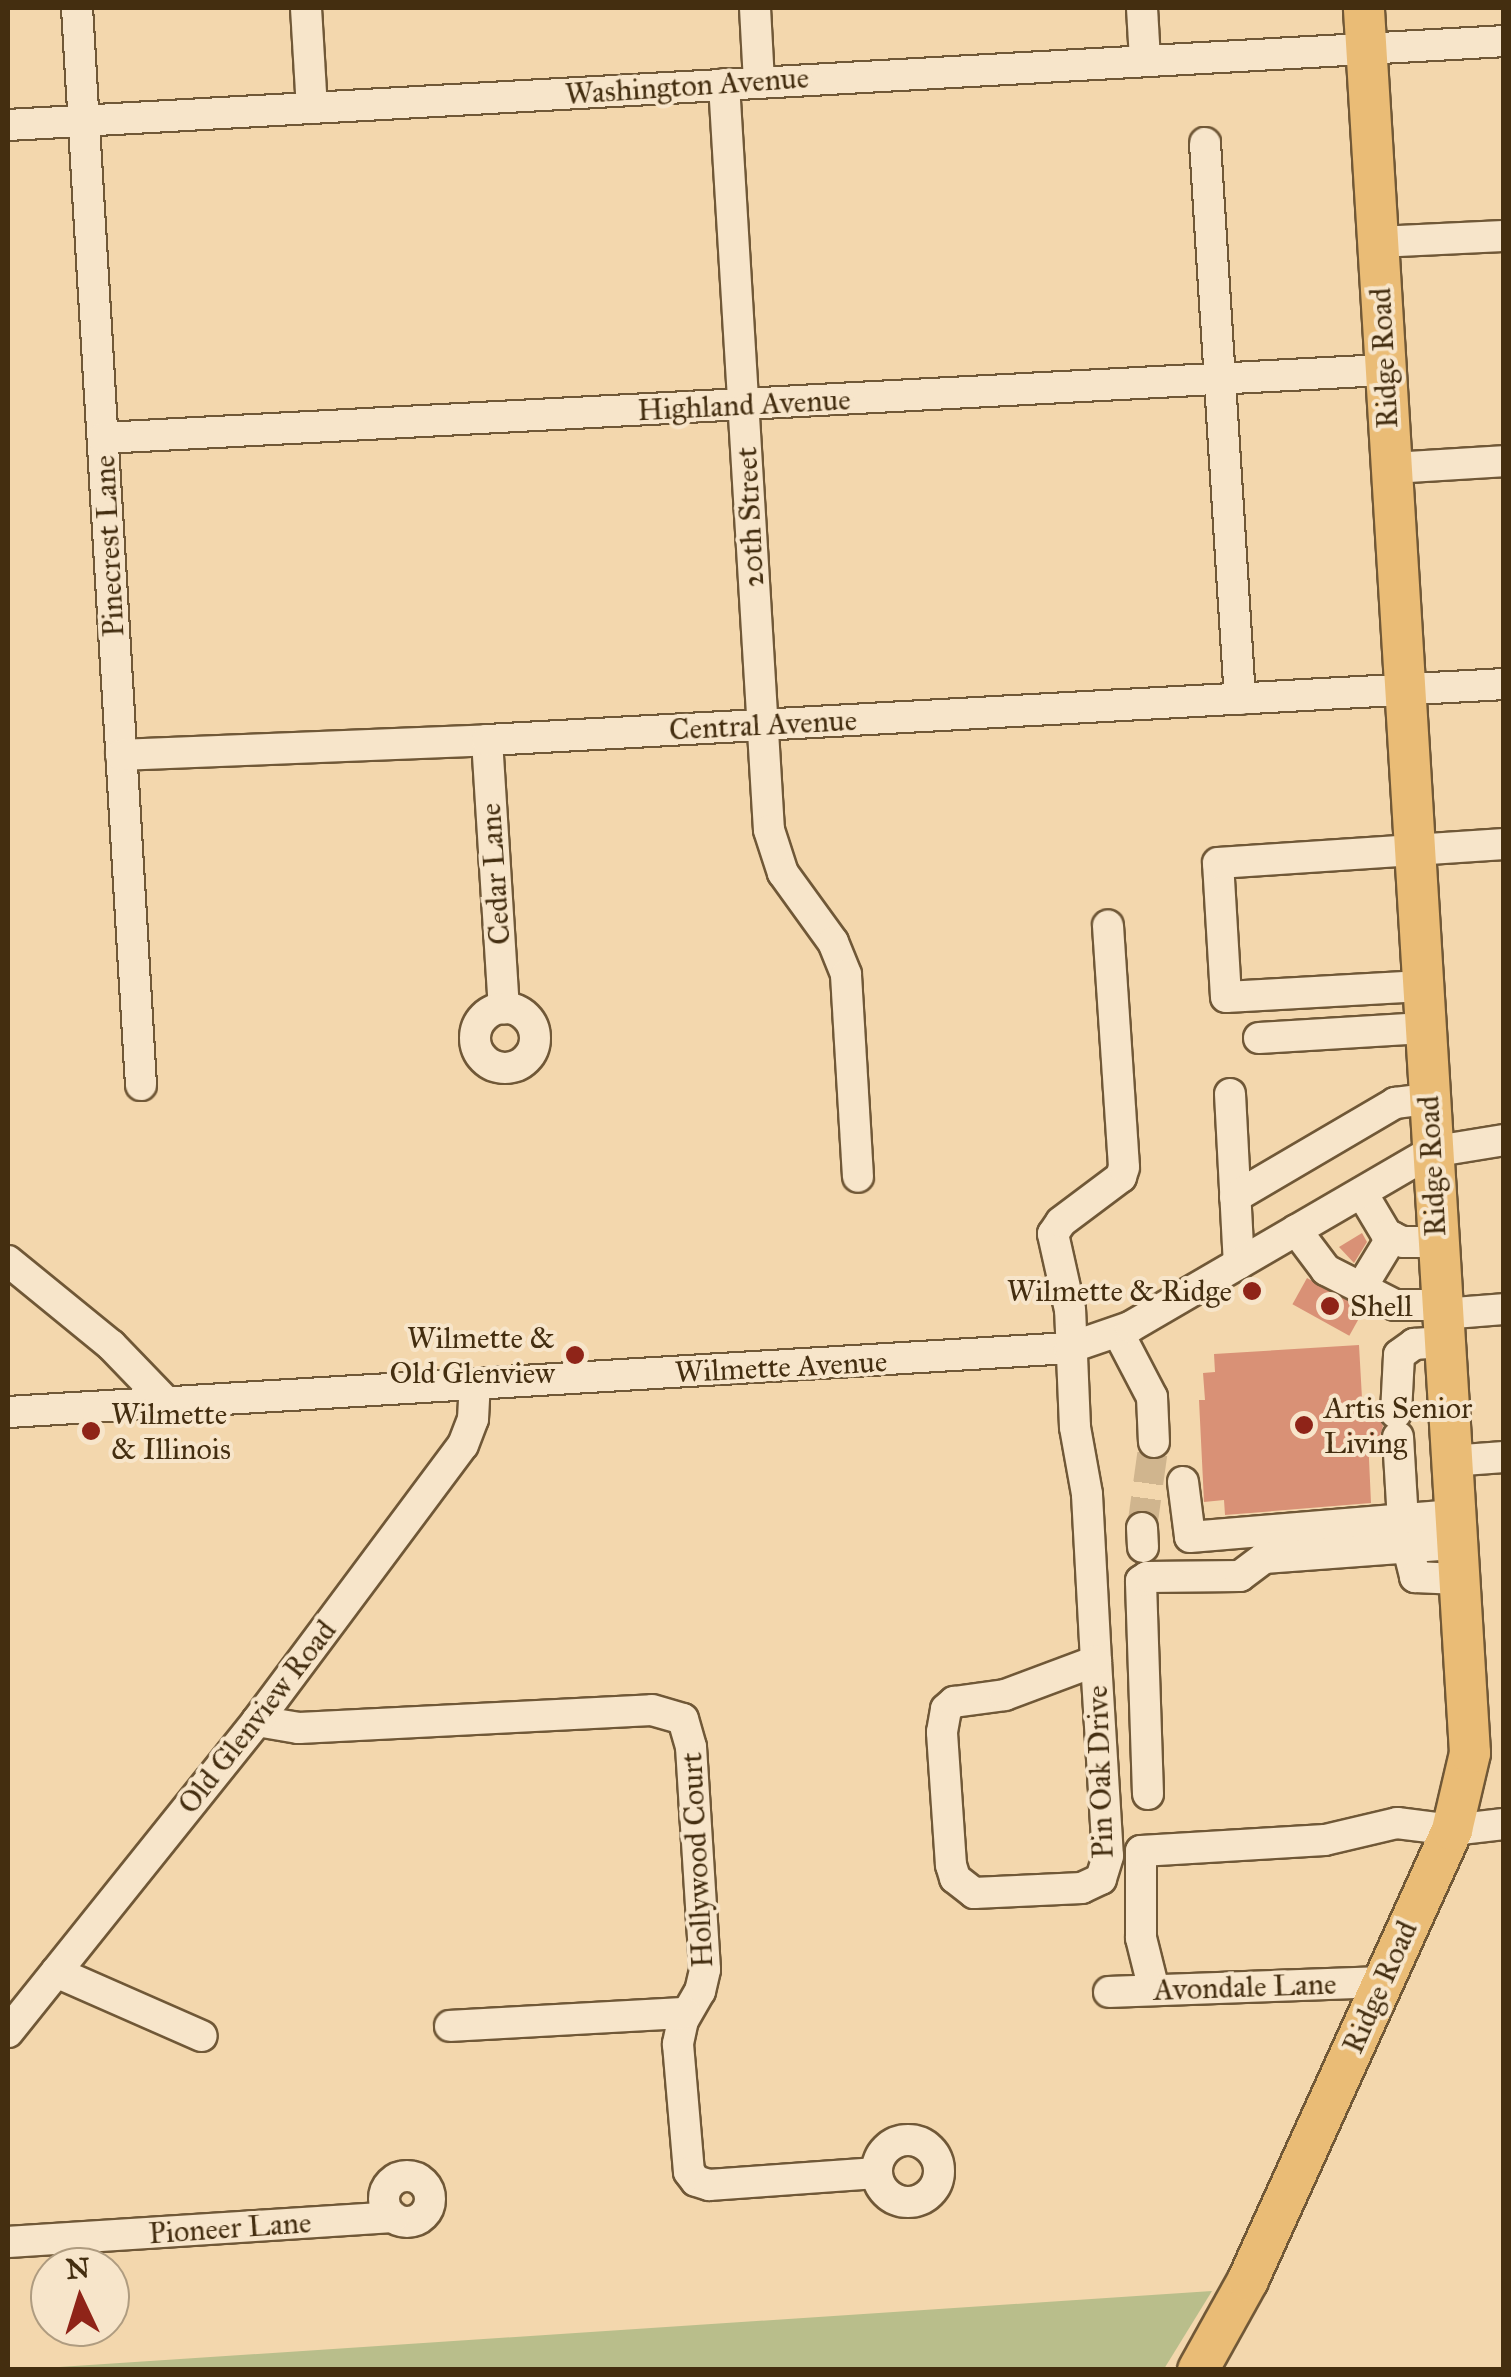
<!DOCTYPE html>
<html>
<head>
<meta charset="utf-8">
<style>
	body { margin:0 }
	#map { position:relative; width:1511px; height:2377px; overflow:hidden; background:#f3d7ad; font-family:"IM FELL Great Primer",serif }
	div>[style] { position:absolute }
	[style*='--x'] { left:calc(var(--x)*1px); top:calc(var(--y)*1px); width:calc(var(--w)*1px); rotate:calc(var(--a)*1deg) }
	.green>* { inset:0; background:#b9be8b }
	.building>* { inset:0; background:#d99176; transform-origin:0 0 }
	.minor-tunnel>* { height:30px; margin-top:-15px; transform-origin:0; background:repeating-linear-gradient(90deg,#d0b58e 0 30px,transparent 0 45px) }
	.roads { filter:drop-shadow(2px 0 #705837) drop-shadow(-2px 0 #705837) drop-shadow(0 2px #705837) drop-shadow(0 -2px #705837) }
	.minor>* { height:30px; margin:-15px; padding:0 15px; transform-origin:15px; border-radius:15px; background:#f7e5ca }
	.minor>.ring { margin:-15px; padding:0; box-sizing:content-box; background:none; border:30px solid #f7e5ca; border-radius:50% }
	.major>* { height:40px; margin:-20px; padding:0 20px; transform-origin:20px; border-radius:20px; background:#eabc76 }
	.dots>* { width:28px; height:28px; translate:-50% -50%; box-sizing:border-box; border:5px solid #f7e5ca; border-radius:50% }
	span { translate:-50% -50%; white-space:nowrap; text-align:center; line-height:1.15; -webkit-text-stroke:8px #f7e5ca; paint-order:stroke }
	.street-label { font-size:30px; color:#442e10 }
	.poi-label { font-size:30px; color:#442e10 }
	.right { translate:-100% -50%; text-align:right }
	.left { translate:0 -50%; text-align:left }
	.frame { position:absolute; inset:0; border:10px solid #442e10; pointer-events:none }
	.north { position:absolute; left:30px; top:2247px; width:100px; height:100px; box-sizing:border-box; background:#f7e5ca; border:2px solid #af9c80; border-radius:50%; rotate:356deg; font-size:28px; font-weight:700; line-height:40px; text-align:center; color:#442e10 }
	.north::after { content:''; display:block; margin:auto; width:35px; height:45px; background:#8f2418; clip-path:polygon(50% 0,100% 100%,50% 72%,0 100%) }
</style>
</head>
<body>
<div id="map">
	<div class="green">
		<div style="clip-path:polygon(1212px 2291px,1164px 2369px,44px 2369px,44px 2368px)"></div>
	</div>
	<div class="building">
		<div style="clip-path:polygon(1362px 1233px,1367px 1242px,1354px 1263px,1339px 1247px)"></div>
		<div style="left:1307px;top:1278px;width:65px;height:30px;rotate:29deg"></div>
		<div style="clip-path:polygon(1359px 1345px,1363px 1416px,1378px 1415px,1383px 1426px,1380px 1436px,1368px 1437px,1371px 1503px,1225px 1515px,1224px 1500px,1204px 1502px,1199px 1400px,1205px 1400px,1203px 1373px,1215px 1372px,1214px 1354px)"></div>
	</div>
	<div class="minor-tunnel">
		<div style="--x:1142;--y:1528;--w:87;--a:-82.1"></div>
	</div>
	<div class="roads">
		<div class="minor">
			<div style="--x:77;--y:8;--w:1079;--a:86.6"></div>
			<div style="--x:306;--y:8;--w:100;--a:86.6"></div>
			<div style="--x:755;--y:8;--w:73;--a:86.9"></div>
			<div style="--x:1142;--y:8;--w:52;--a:86.7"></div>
			<div style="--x:724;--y:84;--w:747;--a:86.55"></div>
			<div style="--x:769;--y:830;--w:45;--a:72"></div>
			<div style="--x:783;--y:873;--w:85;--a:54.1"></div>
			<div style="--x:833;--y:942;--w:35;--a:68"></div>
			<div style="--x:846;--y:975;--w:202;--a:86.6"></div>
			<div style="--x:8;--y:125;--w:1498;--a:-3.21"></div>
			<div style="--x:1205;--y:143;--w:557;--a:86.4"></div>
			<div style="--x:1377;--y:242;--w:127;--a:-2.7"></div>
			<div style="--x:103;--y:438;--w:1284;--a:-3.04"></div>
			<div style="--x:1391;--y:468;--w:113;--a:-3.5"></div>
			<div style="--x:487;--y:740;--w:269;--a:86.4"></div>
			<div style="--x:121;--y:755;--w:366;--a:-2.3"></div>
			<div style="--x:487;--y:740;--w:1019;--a:-3.15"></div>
			<div style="--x:1422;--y:986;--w:196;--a:176.8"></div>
			<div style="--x:1226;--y:997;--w:134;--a:-93.4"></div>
			<div style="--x:1218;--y:863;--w:287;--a:-3.8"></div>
			<div class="ring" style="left:475px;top:1008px;width:30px;height:30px"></div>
			<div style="--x:1259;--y:1038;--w:165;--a:-3.5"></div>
			<div style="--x:1230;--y:1094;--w:170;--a:87"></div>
			<div style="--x:1362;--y:1193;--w:49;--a:59.2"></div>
			<div style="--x:1387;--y:1235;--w:17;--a:24"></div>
			<div style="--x:1403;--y:1242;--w:34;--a:0"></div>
			<div style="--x:1235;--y:1197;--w:186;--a:-30.4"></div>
			<div style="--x:1395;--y:1103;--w:33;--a:-7"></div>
			<div style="--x:1296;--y:1230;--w:50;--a:53.1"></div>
			<div style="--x:1326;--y:1270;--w:77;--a:26.9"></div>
			<div style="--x:1395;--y:1305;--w:46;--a:0"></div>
			<div style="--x:8;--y:1261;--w:133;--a:39.2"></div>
			<div style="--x:111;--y:1345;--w:83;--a:46"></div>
			<div style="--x:1361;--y:1288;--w:60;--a:-58.7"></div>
			<div style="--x:1441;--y:1314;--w:63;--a:-4.5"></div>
			<div style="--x:1118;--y:1332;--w:73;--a:62.4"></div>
			<div style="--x:1152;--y:1397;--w:45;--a:87.5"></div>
			<div style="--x:8;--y:1412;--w:1063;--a:-3.45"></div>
			<div style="--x:1069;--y:1348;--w:65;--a:-19"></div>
			<div style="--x:1130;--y:1327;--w:348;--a:-30.2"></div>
			<div style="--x:1431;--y:1152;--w:74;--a:-9.3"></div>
			<div style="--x:1396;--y:1413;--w:58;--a:-87"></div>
			<div style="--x:1399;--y:1355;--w:19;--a:-36"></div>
			<div style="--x:1414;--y:1344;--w:29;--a:-4"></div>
			<div style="--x:1398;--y:1437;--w:84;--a:86.6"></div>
			<div style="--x:1450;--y:1461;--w:54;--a:-4.2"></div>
			<div style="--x:1183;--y:1482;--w:55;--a:82.7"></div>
			<div style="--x:1190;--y:1537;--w:265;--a:-4.8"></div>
			<div style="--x:1142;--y:1528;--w:19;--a:87"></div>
			<div style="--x:1408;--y:1548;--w:30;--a:76"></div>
			<div style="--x:1415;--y:1577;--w:43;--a:2.7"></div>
			<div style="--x:1096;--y:1661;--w:167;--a:-93.1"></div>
			<div style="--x:1087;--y:1494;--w:68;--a:-100.2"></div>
			<div style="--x:1075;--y:1427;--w:117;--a:-92.4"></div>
			<div style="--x:1070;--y:1310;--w:78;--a:-102.6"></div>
			<div style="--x:1053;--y:1234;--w:14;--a:-56"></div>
			<div style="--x:1061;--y:1222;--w:75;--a:-36.9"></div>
			<div style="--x:1121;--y:1177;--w:10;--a:-73"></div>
			<div style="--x:1124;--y:1167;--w:242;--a:-93.8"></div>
			<div style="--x:1096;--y:1661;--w:195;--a:86.5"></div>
			<div style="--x:1108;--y:1856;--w:24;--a:107"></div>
			<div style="--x:1101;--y:1879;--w:21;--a:155"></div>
			<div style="--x:1082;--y:1888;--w:108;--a:177.3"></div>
			<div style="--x:974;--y:1893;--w:24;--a:-142"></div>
			<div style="--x:955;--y:1878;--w:14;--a:-107"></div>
			<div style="--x:951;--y:1865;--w:133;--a:-93.9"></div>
			<div style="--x:942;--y:1732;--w:23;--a:-80"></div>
			<div style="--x:946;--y:1709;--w:11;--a:-41"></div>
			<div style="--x:954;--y:1702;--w:51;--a:-7.8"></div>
			<div style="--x:1005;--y:1695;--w:97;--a:-20.5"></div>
			<div style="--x:257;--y:1721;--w:43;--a:9.5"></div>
			<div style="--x:299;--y:1728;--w:353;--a:-2.9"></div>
			<div style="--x:652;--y:1710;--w:32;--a:16"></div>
			<div style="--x:683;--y:1719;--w:29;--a:74"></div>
			<div style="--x:691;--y:1747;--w:223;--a:86.4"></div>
			<div style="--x:705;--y:1970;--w:22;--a:103"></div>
			<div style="--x:700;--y:1991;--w:34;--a:120"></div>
			<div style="--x:683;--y:2020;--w:25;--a:102"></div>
			<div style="--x:678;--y:2044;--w:128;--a:85.1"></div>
			<div style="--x:689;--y:2172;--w:11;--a:52"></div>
			<div style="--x:696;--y:2181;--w:14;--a:17"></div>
			<div style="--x:709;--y:2185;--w:168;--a:-4.1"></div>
			<div style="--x:1148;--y:1794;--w:213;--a:-91.9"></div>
			<div style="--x:1141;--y:1581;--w:7;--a:-34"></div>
			<div style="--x:1147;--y:1577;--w:93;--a:-0.6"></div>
			<div style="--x:1240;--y:1576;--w:30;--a:-37"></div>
			<div style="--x:1264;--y:1558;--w:193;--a:-4.2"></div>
			<div style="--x:56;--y:1972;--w:159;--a:23.7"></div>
			<div style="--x:1154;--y:1990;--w:54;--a:-104"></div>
			<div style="--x:1141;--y:1938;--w:87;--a:-90"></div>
			<div style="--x:1141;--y:1851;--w:184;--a:-3.4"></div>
			<div style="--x:1325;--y:1840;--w:74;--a:-13.3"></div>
			<div style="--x:1397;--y:1823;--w:55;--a:7.3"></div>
			<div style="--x:1452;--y:1830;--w:52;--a:-6.6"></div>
			<div style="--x:1109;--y:1992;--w:273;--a:-2.1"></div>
			<div style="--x:450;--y:2026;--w:236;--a:-3.2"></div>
			<div style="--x:8;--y:2032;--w:398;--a:-51.3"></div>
			<div style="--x:257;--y:1721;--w:344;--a:-53.3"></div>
			<div style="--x:463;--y:1445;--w:28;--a:-69"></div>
			<div style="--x:473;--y:1419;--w:34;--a:-87"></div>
			<div class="ring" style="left:877px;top:2140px;width:32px;height:32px"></div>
			<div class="ring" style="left:384px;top:2176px;width:16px;height:16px"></div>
			<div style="--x:8;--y:2242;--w:386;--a:-3.7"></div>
		</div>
		<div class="major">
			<div style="--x:1198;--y:2370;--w:103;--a:-60.9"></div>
			<div style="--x:1248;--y:2280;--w:494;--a:-65.6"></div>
			<div style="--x:1452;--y:1830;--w:79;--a:-76.8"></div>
			<div style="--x:1470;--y:1753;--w:1748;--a:-93.48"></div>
		</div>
	</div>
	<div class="dots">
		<div style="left:1252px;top:1291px;background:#8f2418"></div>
		<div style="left:1330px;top:1306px;background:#8f2418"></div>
		<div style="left:575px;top:1355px;background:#8f2418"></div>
		<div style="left:1304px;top:1425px;background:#8f2418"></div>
		<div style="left:91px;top:1431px;background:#8f2418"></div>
	</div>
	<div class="street-label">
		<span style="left:687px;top:86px;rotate:-4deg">Washington Avenue</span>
		<span style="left:1384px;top:358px;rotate:-93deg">Ridge Road</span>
		<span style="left:744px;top:405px;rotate:-3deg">Highland Avenue</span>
		<span style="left:750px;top:517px;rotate:-93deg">20th Street</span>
		<span style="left:109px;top:546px;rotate:-93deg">Pinecrest Lane</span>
		<span style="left:763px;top:725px;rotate:-3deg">Central Avenue</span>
		<span style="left:495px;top:874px;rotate:-94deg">Cedar Lane</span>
		<span style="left:1432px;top:1166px;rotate:-93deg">Ridge Road</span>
		<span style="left:781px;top:1367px;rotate:-3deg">Wilmette Avenue</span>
		<span style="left:257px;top:1717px;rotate:-52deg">Old Glenview Road</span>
		<span style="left:1100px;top:1772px;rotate:-92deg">Pin Oak Drive</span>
		<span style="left:697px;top:1860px;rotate:-93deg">Hollywood Court</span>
		<span style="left:1245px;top:1987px;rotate:-2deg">Avondale Lane</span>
		<span style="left:1380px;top:1987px;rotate:-66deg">Ridge Road</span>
		<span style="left:230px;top:2228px;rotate:-4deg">Pioneer Lane</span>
	</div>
	<div class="poi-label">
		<span class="right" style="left:1232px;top:1291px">Wilmette &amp; Ridge</span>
		<span class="left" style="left:1350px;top:1306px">Shell</span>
		<span class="right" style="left:555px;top:1355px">Wilmette &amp;<br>Old Glenview</span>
		<span class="left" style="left:1324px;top:1425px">Artis Senior<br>Living</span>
		<span class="left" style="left:111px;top:1431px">Wilmette<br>&amp; Illinois</span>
	</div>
	<div class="frame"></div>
	<div class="north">N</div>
</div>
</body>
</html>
